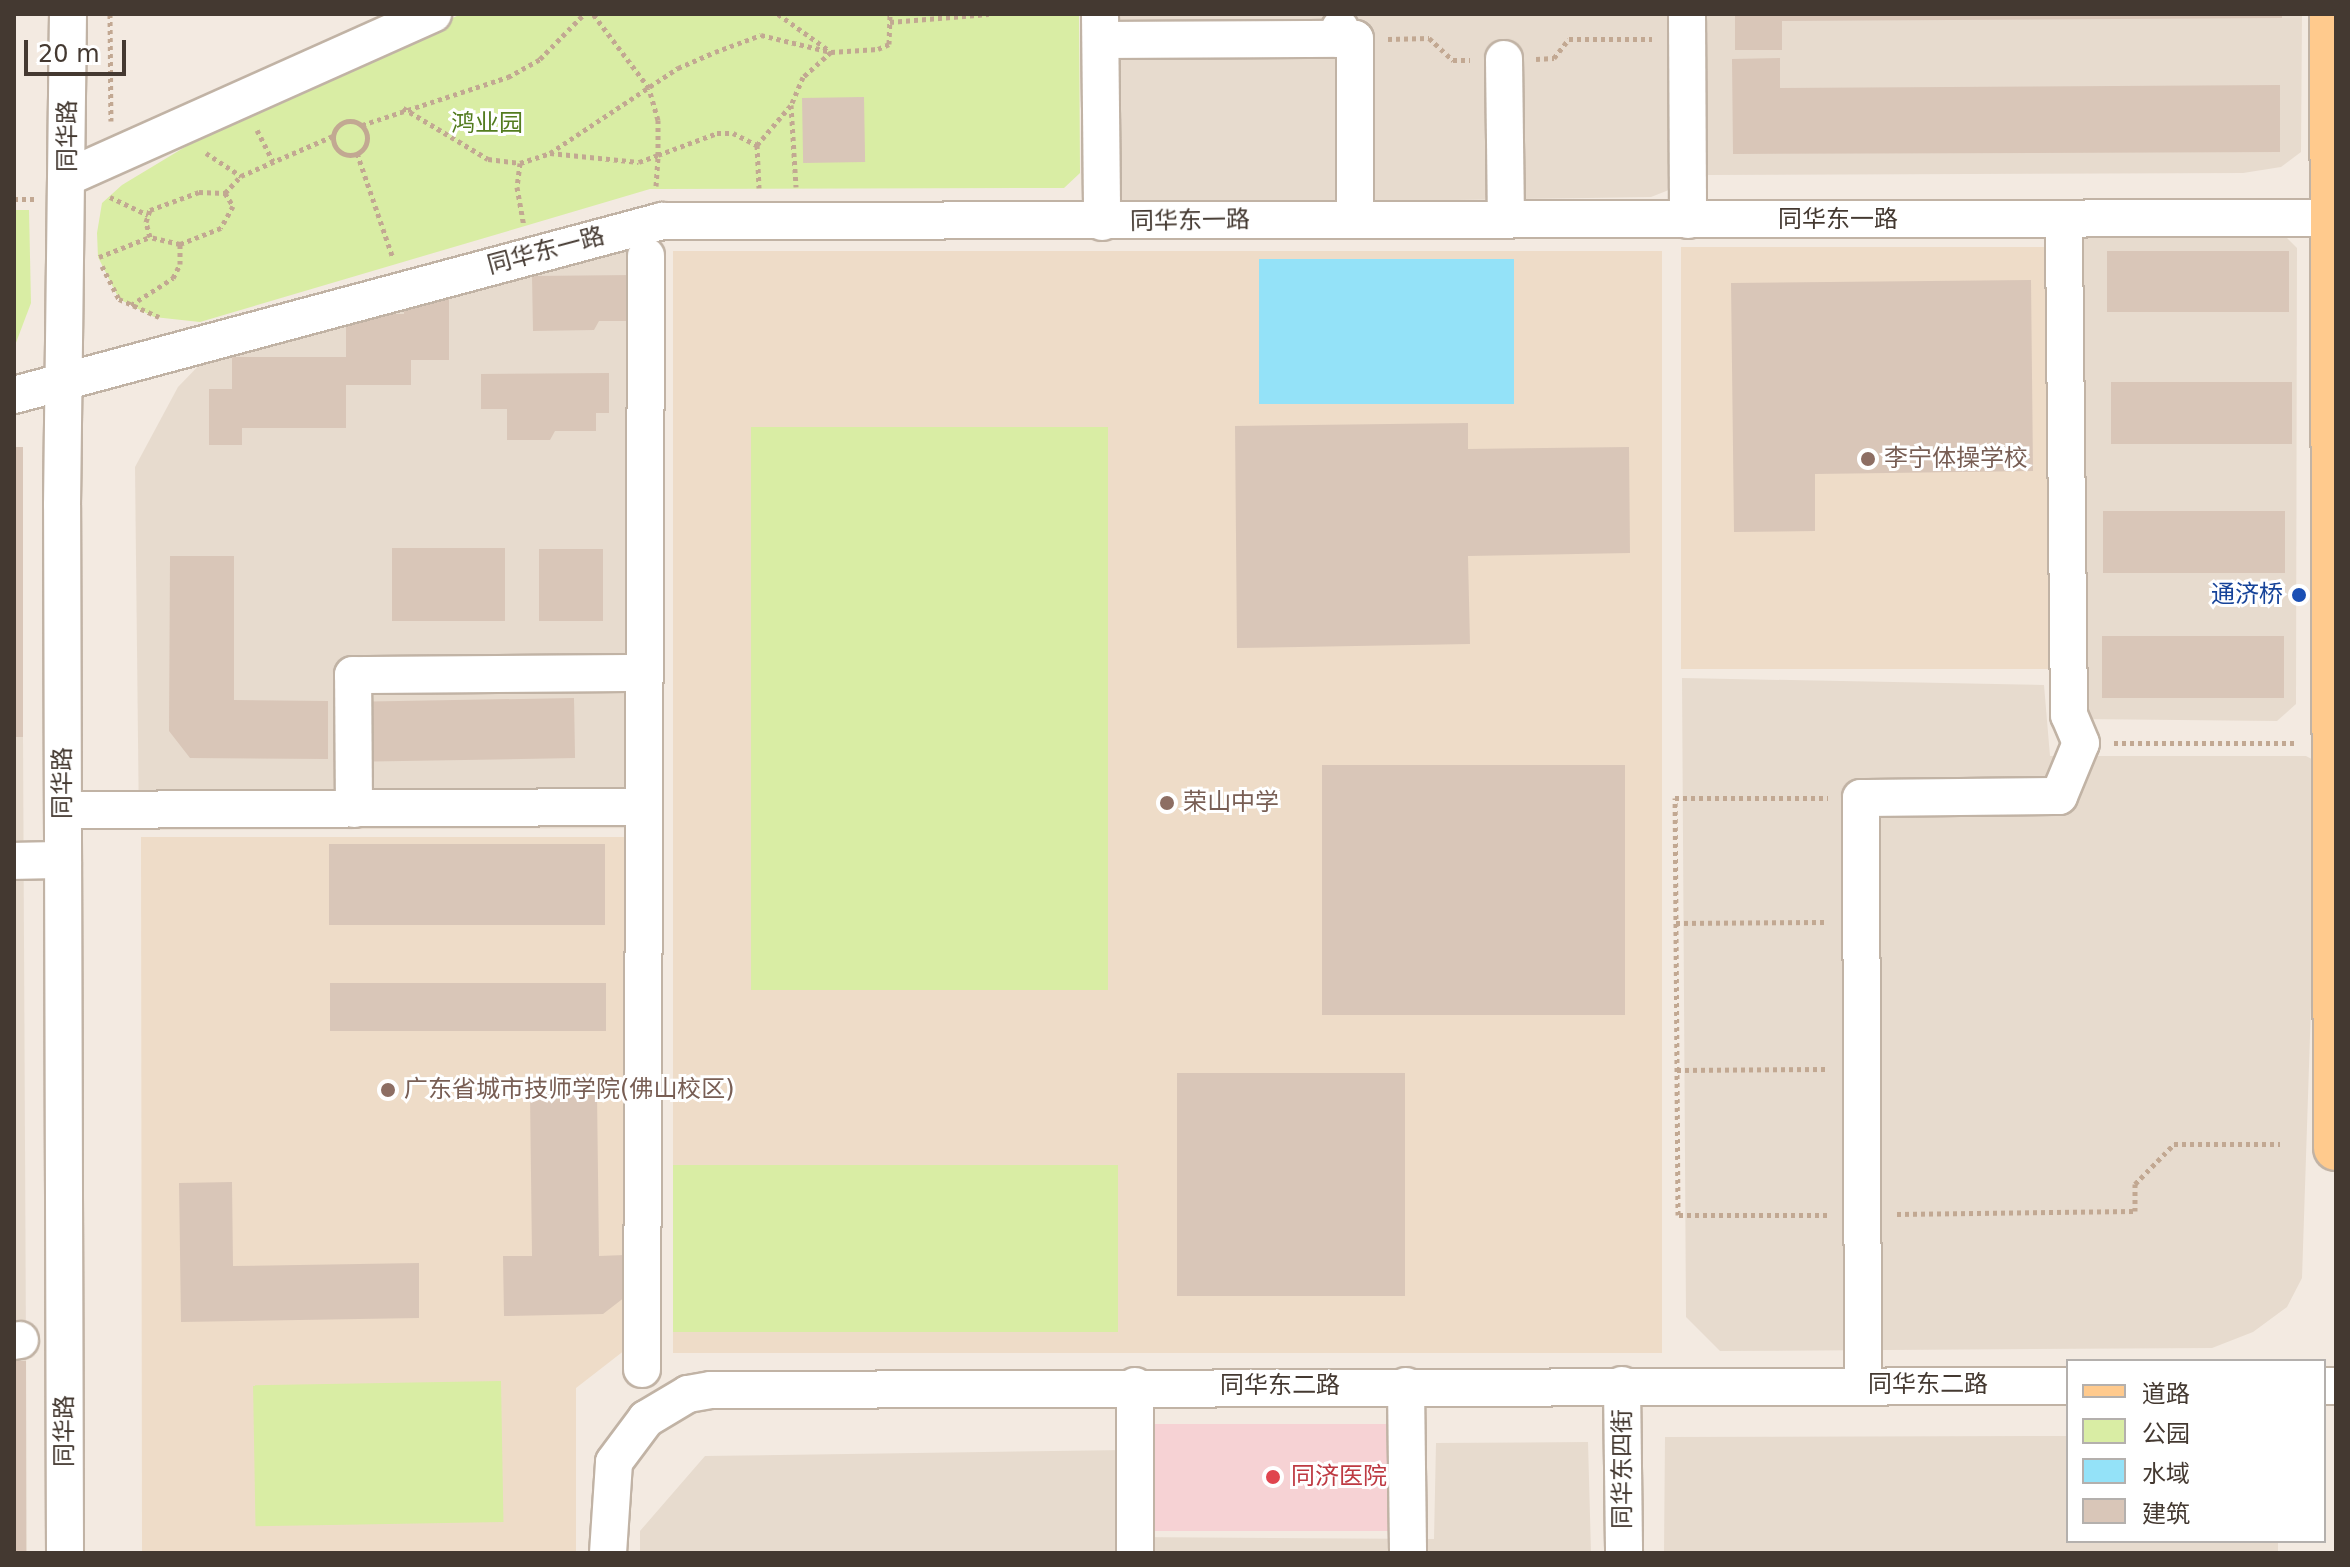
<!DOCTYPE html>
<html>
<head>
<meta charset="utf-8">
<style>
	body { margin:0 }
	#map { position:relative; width:2350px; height:1567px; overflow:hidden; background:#f3eae1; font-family:"DejaVu Sans","Noto Sans SC",sans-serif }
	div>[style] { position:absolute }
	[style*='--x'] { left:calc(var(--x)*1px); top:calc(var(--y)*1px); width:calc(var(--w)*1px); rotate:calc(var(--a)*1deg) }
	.residential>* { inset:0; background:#e7dbce }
	.education>* { inset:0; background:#eedcc8; transform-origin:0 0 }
	.medical>* { inset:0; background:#f6d2d4; transform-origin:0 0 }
	.green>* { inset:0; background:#d9eda4; transform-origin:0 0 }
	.water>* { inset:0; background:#94e2f8; transform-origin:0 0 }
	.building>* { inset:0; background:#d9c6b8; transform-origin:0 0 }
	.path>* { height:5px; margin-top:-2.5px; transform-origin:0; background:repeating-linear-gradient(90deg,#c2a892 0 4px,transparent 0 8px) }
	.path>.ring { margin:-2.5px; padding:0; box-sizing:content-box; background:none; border:5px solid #c2a892; border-radius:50% }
	.roads { filter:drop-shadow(2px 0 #c1b3a5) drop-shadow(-2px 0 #c1b3a5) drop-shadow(0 2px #c1b3a5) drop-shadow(0 -2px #c1b3a5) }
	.minor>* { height:36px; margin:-18px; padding:0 18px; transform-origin:18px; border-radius:18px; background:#fff }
	.major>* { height:44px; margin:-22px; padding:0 22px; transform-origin:22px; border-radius:22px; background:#ffca8d }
	.dots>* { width:22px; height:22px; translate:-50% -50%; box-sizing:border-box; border:4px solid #fff; border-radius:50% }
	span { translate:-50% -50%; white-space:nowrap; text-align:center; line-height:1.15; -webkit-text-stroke:6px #fff; paint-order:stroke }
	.park-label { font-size:24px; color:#537c1f }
	.street-label { font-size:24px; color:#443931 }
	.education-label { font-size:24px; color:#785e54 }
	.left { translate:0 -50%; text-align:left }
	.transit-label { font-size:24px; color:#164399 }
	.right { translate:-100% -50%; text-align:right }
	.health-label { font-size:24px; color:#be3a42 }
	.frame { position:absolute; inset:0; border:16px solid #443931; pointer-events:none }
	.legend { position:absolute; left:2066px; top:1359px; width:260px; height:184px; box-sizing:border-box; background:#fff; border:2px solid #b4b0ad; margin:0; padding:10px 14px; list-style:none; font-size:24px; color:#443931 }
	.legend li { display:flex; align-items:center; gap:16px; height:40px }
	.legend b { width:40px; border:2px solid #b4b0ad }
	.scale { position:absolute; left:24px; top:40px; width:102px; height:36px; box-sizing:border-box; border:4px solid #443931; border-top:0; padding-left:10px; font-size:24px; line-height:28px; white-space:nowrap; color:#443931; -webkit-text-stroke:6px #fff; paint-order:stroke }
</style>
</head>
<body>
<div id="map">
	<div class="residential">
		<div style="clip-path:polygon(1113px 14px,1672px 14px,1679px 186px,1651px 197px,1125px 205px,1115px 193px)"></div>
		<div style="clip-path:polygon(1697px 14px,2302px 14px,2301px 152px,2281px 167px,2243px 173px,1706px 175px)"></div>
		<div style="clip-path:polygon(2077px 231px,2284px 235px,2297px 248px,2296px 704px,2277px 721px,2081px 719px)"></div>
		<div style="clip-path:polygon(662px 248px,661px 828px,139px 830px,135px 467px,178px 387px,208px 356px,574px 251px)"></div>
		<div style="clip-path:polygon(1682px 678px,2044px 685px,2050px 756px,2306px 756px,2319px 763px,2302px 1278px,2287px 1307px,2253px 1332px,2212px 1348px,1720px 1351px,1686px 1317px)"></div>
		<div style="clip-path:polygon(14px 737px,23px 737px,27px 1553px,14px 1553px)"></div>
		<div style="clip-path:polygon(2068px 1436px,2068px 1541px,2278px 1541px,2278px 1553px,1664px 1553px,1665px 1437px)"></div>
		<div style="clip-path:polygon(1588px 1442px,1591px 1553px,640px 1553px,640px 1531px,705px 1456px,1127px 1450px,1128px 1537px,1434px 1539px,1436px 1443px)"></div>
	</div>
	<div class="education">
		<div style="left:2056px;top:247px;width:422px;height:375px;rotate:90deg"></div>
		<div style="left:1662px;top:251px;width:1102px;height:989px;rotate:90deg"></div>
		<div style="clip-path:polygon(141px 837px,635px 837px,634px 1343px,576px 1388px,576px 1553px,142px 1553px)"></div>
	</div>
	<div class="medical">
		<div style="left:1150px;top:1424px;width:245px;height:107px"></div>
	</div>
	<div class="green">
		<div style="clip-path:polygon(461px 14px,1079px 14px,1080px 173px,1064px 188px,650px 189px,200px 322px,154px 317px,119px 299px,98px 257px,97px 233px,102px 203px,122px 185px,190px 144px)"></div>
		<div style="clip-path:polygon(14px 210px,29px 210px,31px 303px,14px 348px)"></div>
		<div style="left:1108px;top:427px;width:563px;height:357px;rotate:90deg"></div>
		<div style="left:1118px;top:1165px;width:167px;height:445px;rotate:90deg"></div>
		<div style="left:501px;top:1381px;width:141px;height:248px;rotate:89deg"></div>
	</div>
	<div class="water">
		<div style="left:1514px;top:259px;width:145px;height:255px;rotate:90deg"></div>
	</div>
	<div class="building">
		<div style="clip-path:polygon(1735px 14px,2282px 14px,2282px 18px,1782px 21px,1782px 50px,1735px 50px)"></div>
		<div style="clip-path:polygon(1780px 58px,1780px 88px,2280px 85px,2280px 152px,1733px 154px,1732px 59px)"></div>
		<div style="left:864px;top:97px;width:65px;height:62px;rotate:89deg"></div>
		<div style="left:2289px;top:251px;width:61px;height:182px;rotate:90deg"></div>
		<div style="clip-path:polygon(633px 275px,634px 321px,599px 321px,594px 330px,533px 331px,532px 276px)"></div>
		<div style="clip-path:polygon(2031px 280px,2033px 471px,1815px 474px,1815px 531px,1734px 532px,1731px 283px)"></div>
		<div style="clip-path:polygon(404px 294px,449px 294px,449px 360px,411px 360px,411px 385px,346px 385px,346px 428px,242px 428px,242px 445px,209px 445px,209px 389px,232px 389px,232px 357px,346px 357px,346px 314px,404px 314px)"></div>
		<div style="clip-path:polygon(609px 373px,609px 413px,596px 413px,596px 431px,555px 431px,550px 440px,507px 440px,507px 409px,481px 409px,481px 374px)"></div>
		<div style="left:2111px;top:382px;width:181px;height:62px"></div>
		<div style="clip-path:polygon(1468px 423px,1468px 449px,1629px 447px,1630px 553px,1468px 556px,1470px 644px,1237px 648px,1235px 426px)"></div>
		<div style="left:14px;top:447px;width:9px;height:290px"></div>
		<div style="left:2103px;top:511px;width:182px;height:62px"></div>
		<div style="left:392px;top:548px;width:113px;height:73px"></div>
		<div style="left:539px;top:549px;width:64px;height:72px"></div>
		<div style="clip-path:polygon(170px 556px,234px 556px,234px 700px,328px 701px,328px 759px,190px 758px,169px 731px)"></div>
		<div style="left:2284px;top:636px;width:62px;height:182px;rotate:90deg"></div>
		<div style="left:574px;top:698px;width:60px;height:203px;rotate:89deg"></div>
		<div style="left:1625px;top:765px;width:250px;height:303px;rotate:90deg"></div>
		<div style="left:329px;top:844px;width:276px;height:81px"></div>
		<div style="left:606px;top:983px;width:48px;height:276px;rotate:90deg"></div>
		<div style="left:1177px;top:1073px;width:228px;height:223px"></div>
		<div style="clip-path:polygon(597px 1093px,599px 1256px,625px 1255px,625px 1297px,603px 1314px,504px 1316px,503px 1256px,532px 1256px,530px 1094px)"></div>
		<div style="clip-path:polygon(232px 1182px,233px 1266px,419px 1263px,419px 1318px,181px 1322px,179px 1183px)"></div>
		<div style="left:26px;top:1361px;width:192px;height:12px;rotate:90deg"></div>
	</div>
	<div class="path">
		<div style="--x:110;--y:14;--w:107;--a:89.5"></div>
		<div style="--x:778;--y:14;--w:65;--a:35.6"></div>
		<div style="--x:831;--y:52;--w:38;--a:138"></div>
		<div style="--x:803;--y:77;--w:30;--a:113"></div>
		<div style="--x:791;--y:105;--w:82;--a:86.5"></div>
		<div style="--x:890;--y:22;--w:99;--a:-4.6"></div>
		<div style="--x:1388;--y:39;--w:41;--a:-1.4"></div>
		<div style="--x:1429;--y:38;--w:33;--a:43"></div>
		<div style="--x:1453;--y:60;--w:17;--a:0"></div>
		<div style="--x:1536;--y:59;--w:18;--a:-3"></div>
		<div style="--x:1554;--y:58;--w:24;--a:-52"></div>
		<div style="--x:1569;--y:39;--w:83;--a:0"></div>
		<div style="--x:403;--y:108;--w:99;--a:31"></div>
		<div style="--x:488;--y:159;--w:32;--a:7"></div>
		<div style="--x:520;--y:163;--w:32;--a:-18"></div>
		<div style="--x:550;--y:153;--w:154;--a:-33.6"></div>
		<div style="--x:678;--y:68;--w:40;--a:-23.4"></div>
		<div style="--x:715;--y:52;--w:49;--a:-20.3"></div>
		<div style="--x:761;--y:35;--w:72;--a:13.7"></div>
		<div style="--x:831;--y:52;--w:47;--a:-3.7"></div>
		<div style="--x:878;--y:49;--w:12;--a:-24"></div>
		<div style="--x:889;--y:44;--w:30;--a:-88"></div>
		<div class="ring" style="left:333px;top:121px;width:29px;height:29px"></div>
		<div style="--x:362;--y:125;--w:154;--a:-18.2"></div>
		<div style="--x:508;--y:77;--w:37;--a:-29"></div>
		<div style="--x:540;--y:59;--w:63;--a:-45.6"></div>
		<div style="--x:257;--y:130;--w:35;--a:63"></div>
		<div style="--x:757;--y:145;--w:43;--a:87.3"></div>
		<div style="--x:206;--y:153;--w:42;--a:33.3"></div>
		<div style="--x:357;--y:153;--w:111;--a:71.1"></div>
		<div style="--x:550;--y:153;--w:89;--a:5.8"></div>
		<div style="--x:639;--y:162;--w:20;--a:-20"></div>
		<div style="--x:658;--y:155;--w:35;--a:-90"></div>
		<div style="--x:658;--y:120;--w:33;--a:-106"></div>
		<div style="--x:649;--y:88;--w:93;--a:-127.1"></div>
		<div style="--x:520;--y:163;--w:24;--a:97"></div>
		<div style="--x:517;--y:187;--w:39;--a:80"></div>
		<div style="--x:656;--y:186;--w:31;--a:-86"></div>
		<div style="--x:658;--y:155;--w:63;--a:-20.4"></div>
		<div style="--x:717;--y:133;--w:16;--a:0"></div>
		<div style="--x:733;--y:133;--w:27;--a:27"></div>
		<div style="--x:757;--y:145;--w:52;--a:-49.6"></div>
		<div style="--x:199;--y:192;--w:26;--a:2"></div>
		<div style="--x:225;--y:193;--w:15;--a:58"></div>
		<div style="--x:233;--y:206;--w:25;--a:119"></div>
		<div style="--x:221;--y:228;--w:44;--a:158.7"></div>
		<div style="--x:180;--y:244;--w:31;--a:-167"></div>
		<div style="--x:150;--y:237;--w:16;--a:-105"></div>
		<div style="--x:146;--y:222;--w:13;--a:-72"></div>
		<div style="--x:150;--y:210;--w:52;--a:-20.2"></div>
		<div style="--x:225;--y:193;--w:23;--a:-47"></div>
		<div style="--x:241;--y:176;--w:100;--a:-23.5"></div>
		<div style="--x:110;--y:197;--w:42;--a:25.3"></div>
		<div style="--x:14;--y:199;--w:20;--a:0"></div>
		<div style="--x:99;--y:257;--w:55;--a:-21.4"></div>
		<div style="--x:102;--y:266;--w:37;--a:63"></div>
		<div style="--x:119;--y:299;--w:44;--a:24.2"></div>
		<div style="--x:131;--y:305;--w:50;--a:-32.7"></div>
		<div style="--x:173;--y:278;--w:16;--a:-63"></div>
		<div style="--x:180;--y:264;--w:20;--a:-90"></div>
		<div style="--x:2114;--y:743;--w:182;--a:0"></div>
		<div style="--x:1676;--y:923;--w:151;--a:-0.4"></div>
		<div style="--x:1677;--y:1070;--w:151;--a:-0.4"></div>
		<div style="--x:1897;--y:1214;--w:238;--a:-0.7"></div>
		<div style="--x:2135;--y:1211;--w:27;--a:-90"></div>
		<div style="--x:2135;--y:1184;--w:56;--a:-45.7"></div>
		<div style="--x:2174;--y:1144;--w:106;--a:0"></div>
		<div style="--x:1827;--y:1215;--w:149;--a:180"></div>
		<div style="--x:1678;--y:1215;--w:417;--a:-90.4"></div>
		<div style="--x:1675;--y:798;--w:153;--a:0"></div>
	</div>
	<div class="roads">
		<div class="minor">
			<div style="--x:1100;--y:14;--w:208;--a:89.4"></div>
			<div style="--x:1687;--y:14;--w:206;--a:89.7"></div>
			<div style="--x:1340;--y:28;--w:11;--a:90"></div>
			<div style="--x:1340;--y:39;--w:15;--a:0"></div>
			<div style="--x:1355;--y:39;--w:181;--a:90"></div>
			<div style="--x:1117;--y:40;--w:223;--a:-0.3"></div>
			<div style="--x:1504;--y:59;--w:160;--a:89.3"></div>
			<div style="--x:68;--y:177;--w:400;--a:-24.1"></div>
			<div style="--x:14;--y:395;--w:671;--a:-15.03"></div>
			<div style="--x:662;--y:221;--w:1674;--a:-0.1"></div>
			<div style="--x:354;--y:809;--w:134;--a:-90.4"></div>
			<div style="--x:353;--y:675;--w:289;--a:-0.4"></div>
			<div style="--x:63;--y:810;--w:579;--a:-0.3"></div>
			<div style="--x:14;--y:861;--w:49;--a:-1.2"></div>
			<div style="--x:14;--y:1341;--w:6;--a:-9"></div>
			<div style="--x:642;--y:1369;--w:1113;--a:-89.79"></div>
			<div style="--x:1622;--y:1385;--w:168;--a:89.3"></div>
			<div style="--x:1863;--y:1385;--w:587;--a:-90.2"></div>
			<div style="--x:1861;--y:798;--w:198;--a:-0.6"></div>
			<div style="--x:2059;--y:796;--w:57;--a:-67.5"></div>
			<div style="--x:2081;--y:743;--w:30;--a:-113"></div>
			<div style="--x:2069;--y:715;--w:496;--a:-90.6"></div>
			<div style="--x:1135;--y:1386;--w:167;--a:90"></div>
			<div style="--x:1406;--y:1386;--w:167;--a:89.3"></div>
			<div style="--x:2324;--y:1386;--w:12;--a:0"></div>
			<div style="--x:65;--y:1553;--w:1048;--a:-90.16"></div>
			<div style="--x:62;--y:505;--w:491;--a:-89.3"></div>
			<div style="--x:608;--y:1553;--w:91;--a:-86.2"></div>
			<div style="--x:614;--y:1462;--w:54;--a:-53.3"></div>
			<div style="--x:646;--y:1419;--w:49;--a:-30.8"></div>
			<div style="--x:688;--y:1394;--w:23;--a:-10"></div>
			<div style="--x:711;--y:1390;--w:1357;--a:-0.17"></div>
		</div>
		<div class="major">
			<div style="--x:2332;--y:14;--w:1134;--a:89.8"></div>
		</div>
	</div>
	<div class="dots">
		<div style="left:1868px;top:459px;background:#8d6e63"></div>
		<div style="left:2299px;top:595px;background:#1a4fb4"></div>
		<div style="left:1167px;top:803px;background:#8d6e63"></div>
		<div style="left:388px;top:1090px;background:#8d6e63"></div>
		<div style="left:1273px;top:1477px;background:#e0444e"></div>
	</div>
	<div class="park-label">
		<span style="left:487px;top:124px">鸿业园</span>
	</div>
	<div class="street-label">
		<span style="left:68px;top:136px;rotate:-90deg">同华路</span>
		<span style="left:1838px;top:220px">同华东一路</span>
		<span style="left:1190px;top:221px;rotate:-1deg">同华东一路</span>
		<span style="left:546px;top:251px;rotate:-15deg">同华东一路</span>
		<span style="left:63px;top:783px;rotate:-90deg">同华路</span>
		<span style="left:1928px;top:1385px">同华东二路</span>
		<span style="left:1280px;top:1386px">同华东二路</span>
		<span style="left:65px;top:1431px;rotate:-90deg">同华路</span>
		<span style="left:1623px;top:1469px;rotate:-90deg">同华东四街</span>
	</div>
	<div class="education-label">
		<span class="left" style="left:1884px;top:459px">李宁体操学校</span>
		<span class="left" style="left:1183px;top:803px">荣山中学</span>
		<span class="left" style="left:404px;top:1090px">广东省城市技师学院(佛山校区)</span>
	</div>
	<div class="transit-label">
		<span class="right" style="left:2283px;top:595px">通济桥</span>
	</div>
	<div class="health-label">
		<span class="left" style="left:1291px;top:1477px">同济医院</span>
	</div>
	<div class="frame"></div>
	<ul class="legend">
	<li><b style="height:10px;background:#ffca8d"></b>道路</li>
	<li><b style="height:22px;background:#d9eda4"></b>公园</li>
	<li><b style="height:22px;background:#94e2f8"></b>水域</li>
	<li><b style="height:22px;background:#d9c6b8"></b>建筑</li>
	</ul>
	<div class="scale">20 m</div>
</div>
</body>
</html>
